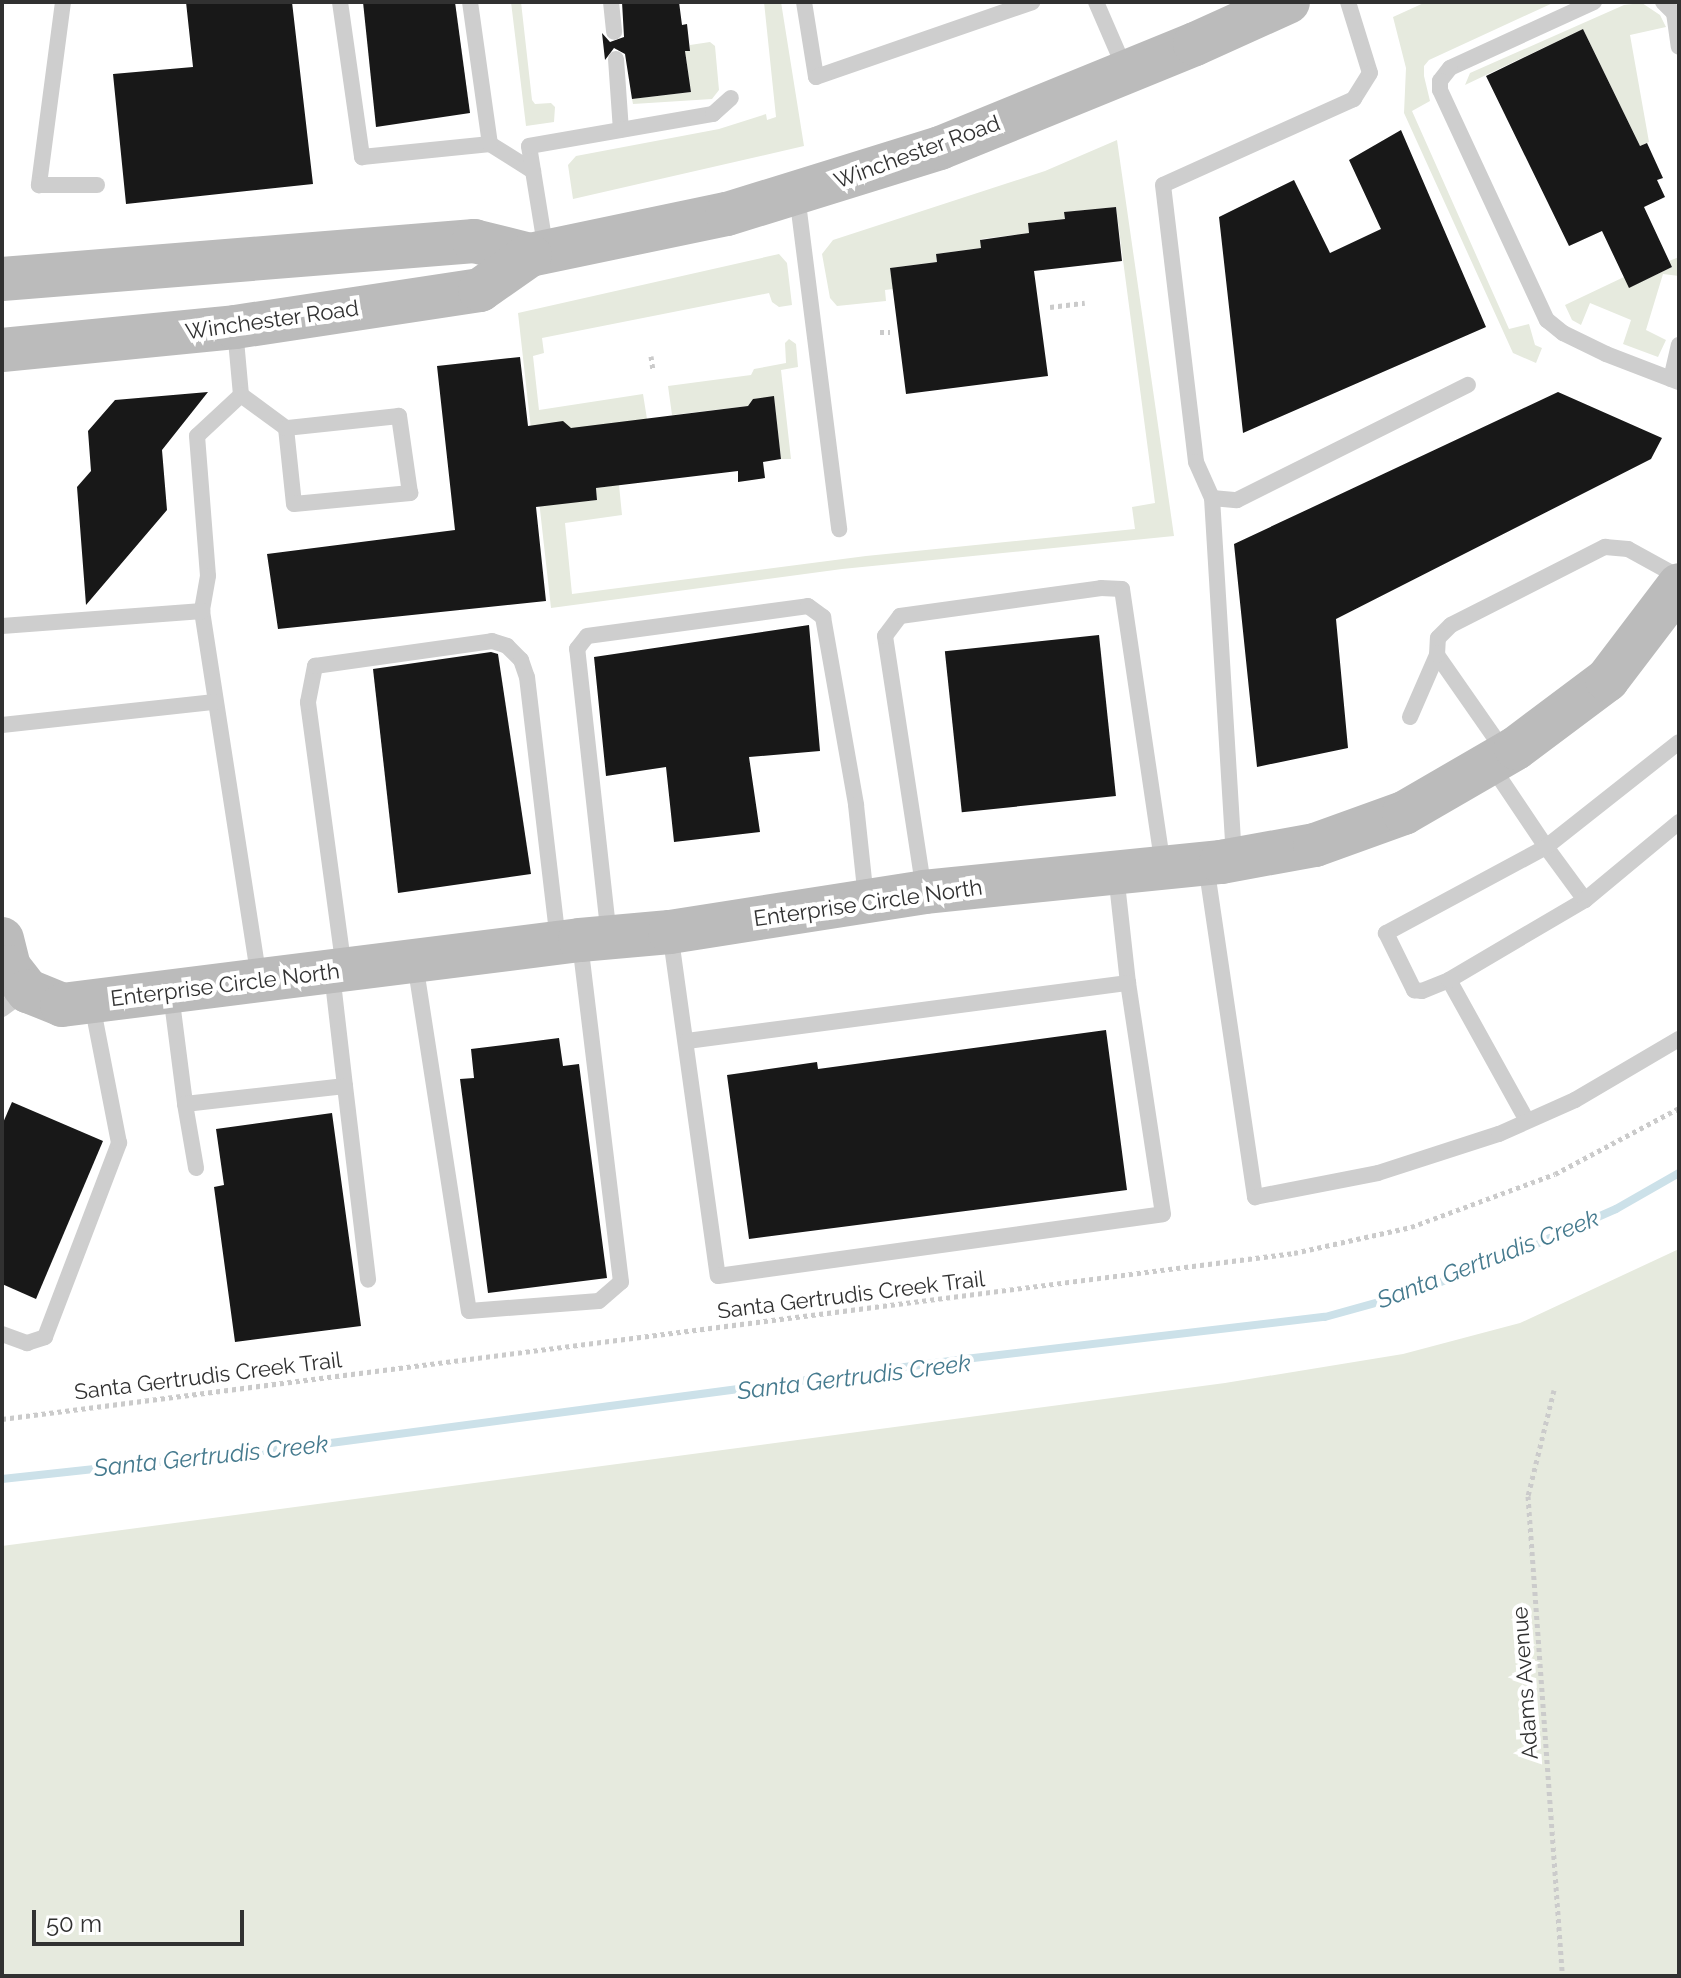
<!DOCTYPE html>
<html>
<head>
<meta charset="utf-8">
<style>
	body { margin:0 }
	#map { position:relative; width:1681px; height:1978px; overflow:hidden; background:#fff; font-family:Raleway,sans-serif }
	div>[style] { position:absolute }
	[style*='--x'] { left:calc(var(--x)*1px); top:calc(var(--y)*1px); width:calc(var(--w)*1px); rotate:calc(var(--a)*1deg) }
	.green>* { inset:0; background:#e6eade }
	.stream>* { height:8px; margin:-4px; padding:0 4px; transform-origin:4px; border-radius:4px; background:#cce1e9 }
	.building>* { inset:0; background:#181818; transform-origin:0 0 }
	.path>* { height:5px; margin-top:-2.5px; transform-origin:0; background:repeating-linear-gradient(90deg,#cbcbcb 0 4px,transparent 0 8px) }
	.lane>* { height:16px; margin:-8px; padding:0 8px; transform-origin:8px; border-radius:8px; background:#cecece }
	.secondary>* { height:44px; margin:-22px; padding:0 22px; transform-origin:22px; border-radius:22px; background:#bbb }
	span { translate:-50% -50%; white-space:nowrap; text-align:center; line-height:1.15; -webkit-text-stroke:8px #fff; paint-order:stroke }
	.street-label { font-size:22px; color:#313131 }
	.water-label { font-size:24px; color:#457a8e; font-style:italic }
	.frame { position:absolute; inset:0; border:4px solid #313131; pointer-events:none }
	.scale { position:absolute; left:32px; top:1910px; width:212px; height:36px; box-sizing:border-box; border:4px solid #313131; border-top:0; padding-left:10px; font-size:24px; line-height:28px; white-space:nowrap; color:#313131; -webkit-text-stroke:6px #fff; paint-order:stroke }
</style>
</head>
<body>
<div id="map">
	<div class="green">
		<div style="clip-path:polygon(511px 2px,521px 2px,532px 100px,535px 104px,551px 103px,555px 107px,554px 122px,526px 126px)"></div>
		<div style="clip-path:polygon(764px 2px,781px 2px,804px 146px,573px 199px,568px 165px,576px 156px,719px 129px,766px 114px,767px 120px,776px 117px)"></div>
		<div style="clip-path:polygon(1426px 2px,1555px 2px,1429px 60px,1424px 66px,1424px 76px,1430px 101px,1412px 111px,1509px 329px,1529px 324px,1535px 345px,1542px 348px,1536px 363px,1513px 353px,1404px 113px,1406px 68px,1393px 17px)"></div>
		<div style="clip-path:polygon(1642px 3px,1660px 15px,1666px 27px,1630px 35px,1649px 142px,1640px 146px,1583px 29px,1465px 85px,1470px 73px,1624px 5px)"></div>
		<div style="clip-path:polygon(710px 42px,715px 46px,719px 90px,712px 99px,633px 104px,632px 99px,691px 92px,685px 51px,690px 50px,690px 45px)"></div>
		<div style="clip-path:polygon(1117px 140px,1174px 536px,842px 569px,551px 608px,518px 313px,779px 254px,787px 263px,792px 305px,779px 307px,772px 302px,769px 293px,542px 338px,544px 353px,533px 356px,539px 410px,643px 394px,647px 419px,571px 502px,597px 500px,596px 488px,619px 485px,622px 515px,565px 523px,572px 594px,866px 556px,1135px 529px,1132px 507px,1155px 503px,1116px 207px,1065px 212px,1065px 219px,1028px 223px,1029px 233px,981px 239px,981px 248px,936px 254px,937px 262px,890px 268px,893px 289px,885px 290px,886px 301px,837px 306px,830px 298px,822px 254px,833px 240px,1045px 171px)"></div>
		<div style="clip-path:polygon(1679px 257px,1679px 276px,1663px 274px,1646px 330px,1666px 340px,1658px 357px,1623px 344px,1631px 320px,1590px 303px,1581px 325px,1572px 320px,1565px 305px,1624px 277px,1630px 287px,1672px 267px,1669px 261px)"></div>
		<div style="clip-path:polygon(789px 339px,796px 344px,798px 367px,781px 370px,791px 459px,781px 459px,774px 397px,753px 399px,748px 406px,672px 415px,668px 386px,751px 375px,754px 369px,786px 363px,785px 343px)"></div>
		<div style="clip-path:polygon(1679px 1249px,1679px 1976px,2px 1976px,2px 1546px,1225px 1383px,1403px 1354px,1520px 1323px)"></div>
	</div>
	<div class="stream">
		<div style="--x:2;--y:1479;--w:308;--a:-6.2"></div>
		<div style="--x:308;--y:1446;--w:663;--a:-7.54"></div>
		<div style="--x:965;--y:1359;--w:362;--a:-6.7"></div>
		<div style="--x:1325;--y:1317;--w:93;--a:-15.5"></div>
		<div style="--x:1415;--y:1292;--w:110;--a:-21.2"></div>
		<div style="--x:1518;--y:1252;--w:107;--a:-23.7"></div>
		<div style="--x:1616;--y:1209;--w:73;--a:-29.7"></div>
	</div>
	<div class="building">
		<div style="clip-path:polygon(186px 2px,292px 2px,313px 184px,126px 204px,113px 74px,193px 67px)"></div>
		<div style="clip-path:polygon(363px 2px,455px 2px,470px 113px,376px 127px)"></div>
		<div style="clip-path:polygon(622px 2px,679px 2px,682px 25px,687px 24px,690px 51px,685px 51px,691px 92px,632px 99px,625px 54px,614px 48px,605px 60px,602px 33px,610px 42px,624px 37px)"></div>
		<div style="clip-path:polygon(1583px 29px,1640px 146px,1647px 143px,1663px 178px,1657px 180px,1665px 197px,1644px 207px,1672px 267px,1629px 288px,1602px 231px,1569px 246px,1486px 76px)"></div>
		<div style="clip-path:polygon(1401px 130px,1486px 327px,1243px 433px,1219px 217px,1294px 180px,1330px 253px,1381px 229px,1349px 160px)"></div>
		<div style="clip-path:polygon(1116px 207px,1122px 261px,1034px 271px,1048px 376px,906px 394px,890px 268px,937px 262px,936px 254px,981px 248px,980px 240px,1029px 233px,1028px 223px,1065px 219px,1064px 212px)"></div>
		<div style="clip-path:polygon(520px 357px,528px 426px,563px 421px,571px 428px,748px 406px,753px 399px,774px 396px,781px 459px,763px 462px,765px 478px,738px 482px,738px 471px,596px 488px,597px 500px,536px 507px,546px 601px,278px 629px,267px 554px,455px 530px,437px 366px)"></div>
		<div style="clip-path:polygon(208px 392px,162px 450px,167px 510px,86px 605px,77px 487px,91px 471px,88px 431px,115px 400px)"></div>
		<div style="clip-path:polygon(1558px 392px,1662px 438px,1651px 459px,1336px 619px,1348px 748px,1257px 767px,1234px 544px)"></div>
		<div style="clip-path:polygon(809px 625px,820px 751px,749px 757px,760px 832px,674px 842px,666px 767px,606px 776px,594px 657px)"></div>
		<div style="left:1099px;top:635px;width:162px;height:155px;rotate:84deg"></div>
		<div style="clip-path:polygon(491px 652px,498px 654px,531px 874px,398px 893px,373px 669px)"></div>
		<div style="clip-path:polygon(1106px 1030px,1127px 1190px,749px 1239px,727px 1075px,817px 1062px,818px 1069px)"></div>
		<div style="clip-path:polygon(559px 1038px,563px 1066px,579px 1064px,607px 1278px,488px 1293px,460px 1079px,474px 1078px,471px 1049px)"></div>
		<div style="clip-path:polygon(12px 1102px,103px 1141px,36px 1299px,2px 1284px,2px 1125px)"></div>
		<div style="clip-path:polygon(332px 1113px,361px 1326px,235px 1342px,214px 1187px,224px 1185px,216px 1129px)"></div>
	</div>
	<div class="path">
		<div style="--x:1050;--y:307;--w:35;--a:-7"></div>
		<div style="--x:880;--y:332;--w:10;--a:0"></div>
		<div style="--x:651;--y:356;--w:15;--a:82"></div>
		<div style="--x:1554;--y:1390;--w:109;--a:103.8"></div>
		<div style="--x:1528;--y:1496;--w:481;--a:85.9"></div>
		<div style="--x:2;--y:1419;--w:1303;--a:-7.32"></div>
		<div style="--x:1294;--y:1253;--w:120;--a:-12.5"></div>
		<div style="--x:1411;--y:1227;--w:153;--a:-20.2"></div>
		<div style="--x:1555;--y:1174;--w:140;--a:-28"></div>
	</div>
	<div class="lane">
		<div style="--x:63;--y:2;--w:185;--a:97.5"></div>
		<div style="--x:39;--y:185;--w:58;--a:0"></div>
		<div style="--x:340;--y:2;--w:157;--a:81.9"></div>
		<div style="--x:362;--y:157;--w:129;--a:-5.8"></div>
		<div style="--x:490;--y:144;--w:51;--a:32.1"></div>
		<div style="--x:470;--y:2;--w:143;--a:82"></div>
		<div style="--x:611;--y:2;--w:30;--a:84"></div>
		<div style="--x:804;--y:2;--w:76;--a:80.9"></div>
		<div style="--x:816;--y:77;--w:229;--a:-19.1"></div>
		<div style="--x:1096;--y:2;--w:73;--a:66.6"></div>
		<div style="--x:1348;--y:2;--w:74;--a:72.8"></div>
		<div style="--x:1370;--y:73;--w:31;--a:122"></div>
		<div style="--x:1354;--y:99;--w:209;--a:155.8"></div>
		<div style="--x:1163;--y:185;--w:279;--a:83.2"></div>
		<div style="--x:1196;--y:462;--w:39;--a:66"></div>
		<div style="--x:1212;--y:498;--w:25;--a:5"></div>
		<div style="--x:1237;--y:500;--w:258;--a:-26.5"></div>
		<div style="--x:1594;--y:2;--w:158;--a:155.4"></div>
		<div style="--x:1450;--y:68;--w:16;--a:128"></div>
		<div style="--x:1440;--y:81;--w:9;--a:90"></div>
		<div style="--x:1440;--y:90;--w:254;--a:65.1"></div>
		<div style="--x:1547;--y:320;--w:21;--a:39"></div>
		<div style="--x:1563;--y:333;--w:48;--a:26"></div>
		<div style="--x:1606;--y:354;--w:78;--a:21"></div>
		<div style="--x:1663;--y:2;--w:16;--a:45"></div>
		<div style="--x:1674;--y:13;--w:34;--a:82"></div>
		<div style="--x:616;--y:59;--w:71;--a:86"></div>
		<div style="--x:797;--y:195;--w:337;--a:82.8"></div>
		<div style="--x:546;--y:251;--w:106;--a:-99.2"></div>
		<div style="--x:529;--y:146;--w:187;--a:-9.9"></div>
		<div style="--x:713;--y:114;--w:24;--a:-42"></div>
		<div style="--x:235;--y:329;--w:66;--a:84.8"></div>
		<div style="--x:241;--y:395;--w:56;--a:36.3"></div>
		<div style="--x:286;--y:428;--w:76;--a:84"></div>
		<div style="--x:294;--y:504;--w:117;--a:-5.4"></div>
		<div style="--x:410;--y:493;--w:78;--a:-98.1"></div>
		<div style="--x:399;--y:416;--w:114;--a:173.9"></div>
		<div style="--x:1671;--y:379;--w:35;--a:-77"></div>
		<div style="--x:241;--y:395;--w:60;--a:137"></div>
		<div style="--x:197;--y:436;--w:140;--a:85.5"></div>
		<div style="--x:208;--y:576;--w:36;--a:100"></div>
		<div style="--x:202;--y:611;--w:373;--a:81.2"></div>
		<div style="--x:1212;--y:498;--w:361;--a:86.5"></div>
		<div style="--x:2;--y:626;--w:201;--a:-4.3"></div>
		<div style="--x:1410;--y:717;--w:68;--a:-66.5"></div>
		<div style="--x:2;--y:725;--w:214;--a:-6.2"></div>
		<div style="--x:1504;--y:751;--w:117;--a:-124.9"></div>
		<div style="--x:1437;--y:655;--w:17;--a:-87"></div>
		<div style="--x:1438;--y:638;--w:18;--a:-45"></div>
		<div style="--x:1451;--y:625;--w:173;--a:-26.9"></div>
		<div style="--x:1605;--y:547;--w:23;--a:5"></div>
		<div style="--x:1628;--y:549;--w:58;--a:28.8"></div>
		<div style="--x:1491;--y:765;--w:99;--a:56.1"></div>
		<div style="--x:1546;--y:847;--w:182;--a:151.7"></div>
		<div style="--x:1386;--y:933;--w:64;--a:63.8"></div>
		<div style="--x:1414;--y:990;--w:8;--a:7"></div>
		<div style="--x:1422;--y:991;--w:29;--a:-22"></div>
		<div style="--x:1449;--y:980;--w:161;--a:61"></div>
		<div style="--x:1206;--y:865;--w:336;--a:81.6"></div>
		<div style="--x:1255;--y:1197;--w:125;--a:-11"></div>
		<div style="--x:1378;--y:1173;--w:127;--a:-17.9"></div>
		<div style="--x:1499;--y:1134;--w:83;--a:-24.1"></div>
		<div style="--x:1575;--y:1100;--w:121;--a:-30.4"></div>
		<div style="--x:924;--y:891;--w:258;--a:-98.7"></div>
		<div style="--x:885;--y:636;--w:25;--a:-53"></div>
		<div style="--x:900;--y:616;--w:203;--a:-7.9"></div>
		<div style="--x:1101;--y:588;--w:21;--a:3"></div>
		<div style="--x:1122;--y:589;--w:281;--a:81.6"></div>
		<div style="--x:1585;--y:900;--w:66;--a:-126.3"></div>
		<div style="--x:1546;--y:847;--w:169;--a:-38.3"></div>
		<div style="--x:670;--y:932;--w:347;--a:82.1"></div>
		<div style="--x:718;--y:1276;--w:449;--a:-7.9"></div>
		<div style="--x:1163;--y:1214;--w:234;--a:-98.6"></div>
		<div style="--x:1128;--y:983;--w:109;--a:-96.3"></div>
		<div style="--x:609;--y:937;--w:290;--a:-96.3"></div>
		<div style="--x:577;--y:649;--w:16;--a:-52"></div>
		<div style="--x:587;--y:636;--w:223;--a:-7.7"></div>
		<div style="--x:808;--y:606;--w:19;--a:36"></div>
		<div style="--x:823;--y:617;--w:191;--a:80"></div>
		<div style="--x:856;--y:805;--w:95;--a:83.9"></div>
		<div style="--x:415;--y:963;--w:352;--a:81.2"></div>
		<div style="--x:469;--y:1311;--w:130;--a:-4.4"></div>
		<div style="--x:599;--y:1301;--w:29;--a:-41"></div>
		<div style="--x:621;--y:1282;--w:343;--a:-96.9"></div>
		<div style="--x:344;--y:969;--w:269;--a:-97.7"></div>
		<div style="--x:308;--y:702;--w:37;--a:-79"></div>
		<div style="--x:315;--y:666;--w:179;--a:-8"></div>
		<div style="--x:492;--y:641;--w:16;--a:18"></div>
		<div style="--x:507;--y:646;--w:20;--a:45"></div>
		<div style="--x:521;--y:660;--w:18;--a:71"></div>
		<div style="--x:527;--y:677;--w:266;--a:83.3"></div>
		<div style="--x:1449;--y:980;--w:158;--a:-30.5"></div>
		<div style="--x:1585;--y:900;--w:122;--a:-39.7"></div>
		<div style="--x:171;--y:994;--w:111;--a:82.7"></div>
		<div style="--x:185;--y:1104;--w:161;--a:-6.4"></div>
		<div style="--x:345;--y:1086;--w:114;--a:-96.6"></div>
		<div style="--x:2;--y:1009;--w:31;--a:-36"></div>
		<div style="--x:687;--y:1041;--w:445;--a:-7.5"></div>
		<div style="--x:345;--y:1086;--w:195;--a:83.2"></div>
		<div style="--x:185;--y:1104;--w:65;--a:80.2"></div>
		<div style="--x:2;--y:1334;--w:27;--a:20"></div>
		<div style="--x:27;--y:1343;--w:19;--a:-18"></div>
		<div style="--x:45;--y:1337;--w:208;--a:-69.1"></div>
		<div style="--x:119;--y:1143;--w:142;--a:-101"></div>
	</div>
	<div class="secondary">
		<div style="--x:2;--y:279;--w:474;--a:-4.6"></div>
		<div style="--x:474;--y:241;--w:58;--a:14"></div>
		<div style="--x:530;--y:255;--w:201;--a:-11.8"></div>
		<div style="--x:727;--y:214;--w:223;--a:-17.2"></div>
		<div style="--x:940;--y:148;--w:275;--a:-22.2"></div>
		<div style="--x:1195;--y:44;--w:102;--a:-24.3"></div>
		<div style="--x:2;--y:350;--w:234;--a:-5.6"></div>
		<div style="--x:235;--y:327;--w:248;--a:-8.6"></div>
		<div style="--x:480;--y:290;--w:61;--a:-35"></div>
		<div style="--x:2;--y:939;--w:29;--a:76"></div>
		<div style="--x:9;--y:967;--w:31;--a:52"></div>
		<div style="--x:28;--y:991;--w:37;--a:22"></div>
		<div style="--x:62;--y:1005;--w:522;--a:-7.15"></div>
		<div style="--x:580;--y:940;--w:90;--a:-5.1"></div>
		<div style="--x:670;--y:932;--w:257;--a:-8.9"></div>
		<div style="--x:924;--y:892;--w:299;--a:-5.8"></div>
		<div style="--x:1221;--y:862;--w:96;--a:-10.3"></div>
		<div style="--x:1315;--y:845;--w:95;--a:-19.8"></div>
		<div style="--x:1404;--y:813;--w:129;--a:-30.1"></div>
		<div style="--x:1516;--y:748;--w:114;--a:-36.8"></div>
		<div style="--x:1607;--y:680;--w:119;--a:-52.8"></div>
	</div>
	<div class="street-label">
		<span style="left:917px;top:152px;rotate:-20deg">Winchester Road</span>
		<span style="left:272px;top:320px;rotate:-8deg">Winchester Road</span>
		<span style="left:868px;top:903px;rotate:-8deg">Enterprise Circle North</span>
		<span style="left:225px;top:985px;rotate:-7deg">Enterprise Circle North</span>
		<span style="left:851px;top:1295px;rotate:-7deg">Santa Gertrudis Creek Trail</span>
		<span style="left:208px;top:1376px;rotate:-7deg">Santa Gertrudis Creek Trail</span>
		<span style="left:1525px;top:1683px;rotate:-94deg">Adams Avenue</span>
	</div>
	<div class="water-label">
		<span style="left:1488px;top:1259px;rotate:-21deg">Santa Gertrudis Creek</span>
		<span style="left:854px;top:1377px;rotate:-7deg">Santa Gertrudis Creek</span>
		<span style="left:211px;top:1456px;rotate:-6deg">Santa Gertrudis Creek</span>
	</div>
	<div class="frame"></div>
	<div class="scale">50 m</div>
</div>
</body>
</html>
